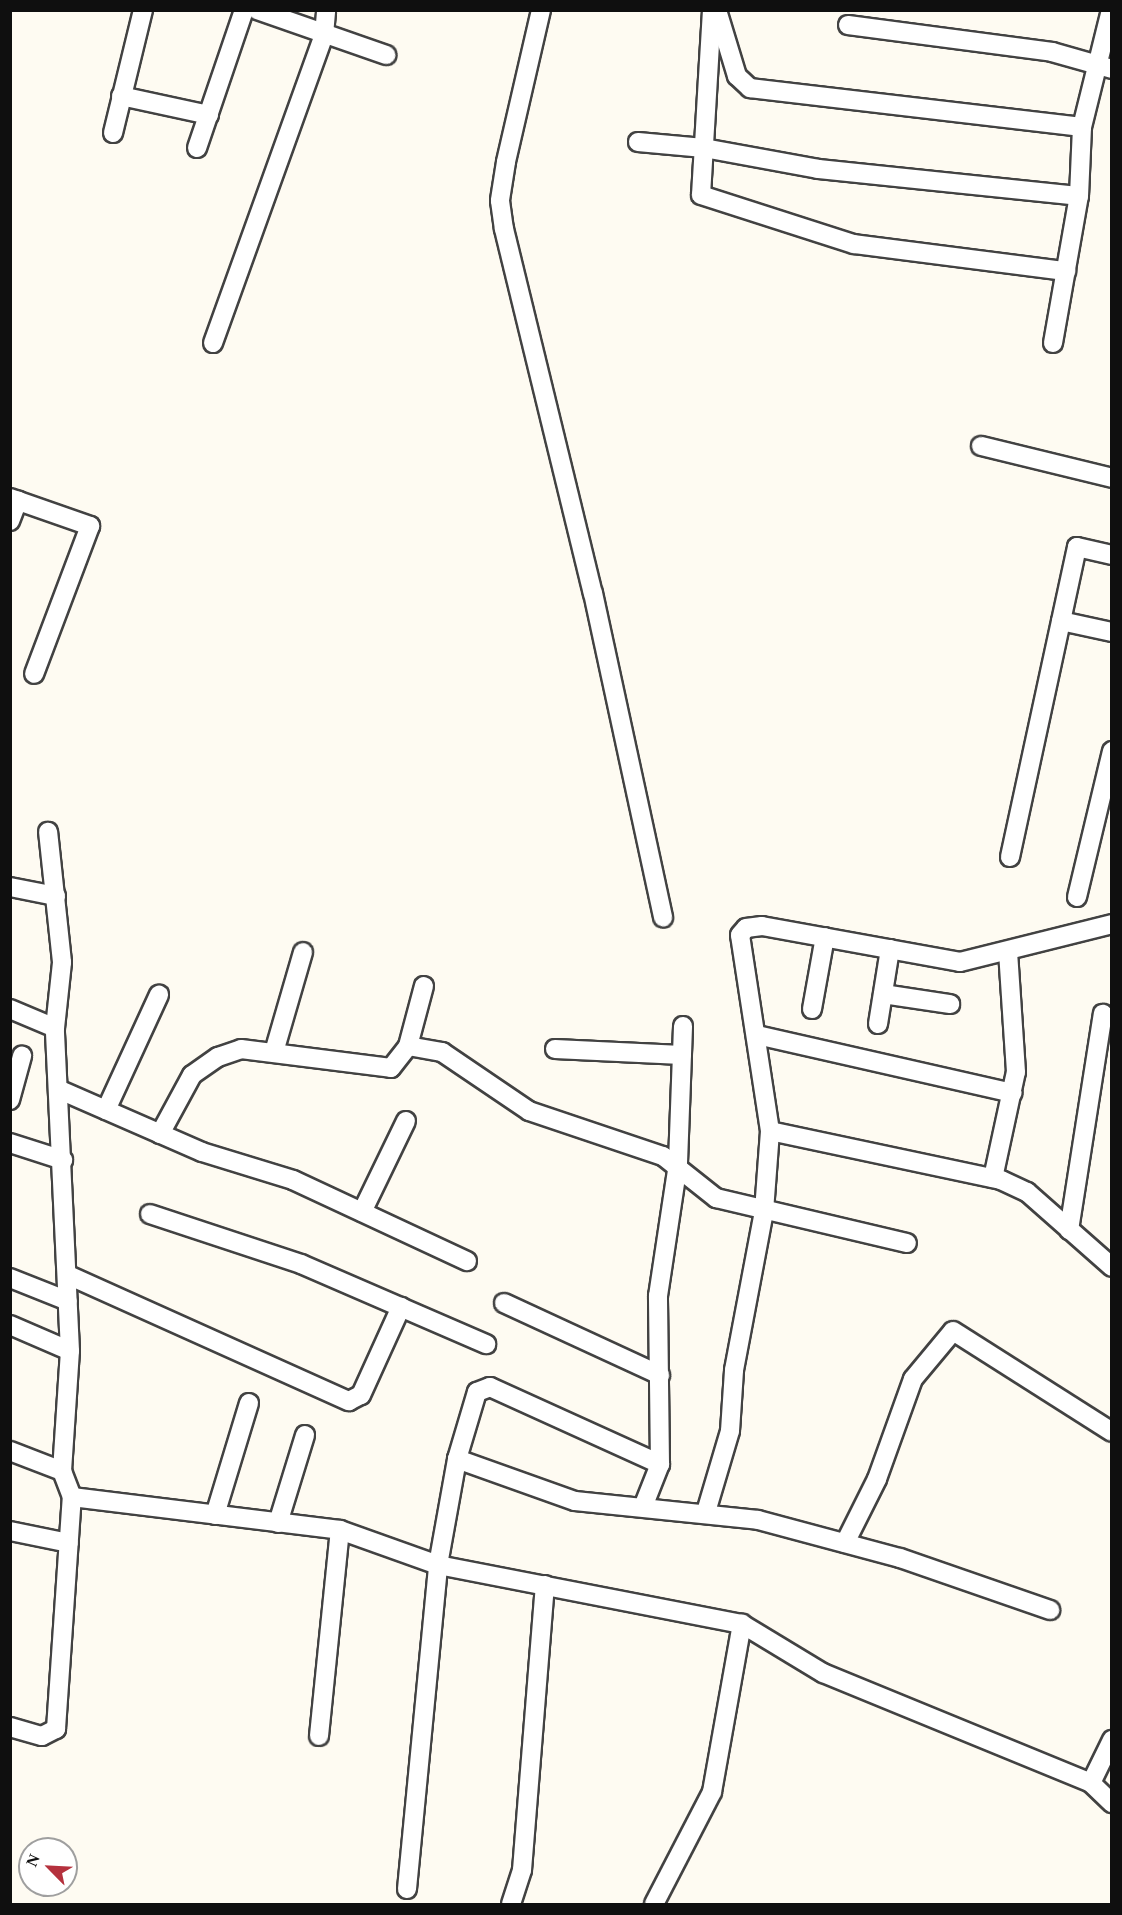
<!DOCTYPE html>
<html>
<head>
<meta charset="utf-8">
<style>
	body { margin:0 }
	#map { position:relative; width:1122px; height:1915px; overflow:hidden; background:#fefbf2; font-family:"Times New Roman",serif }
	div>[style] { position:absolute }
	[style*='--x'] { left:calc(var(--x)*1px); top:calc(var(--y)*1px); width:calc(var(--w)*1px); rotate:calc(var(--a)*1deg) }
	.roads { filter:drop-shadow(2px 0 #424242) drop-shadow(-2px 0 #424242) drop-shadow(0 2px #424242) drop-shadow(0 -2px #424242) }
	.minor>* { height:18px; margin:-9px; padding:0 9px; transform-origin:9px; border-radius:9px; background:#fff }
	span { translate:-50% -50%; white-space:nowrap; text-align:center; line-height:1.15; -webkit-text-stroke:6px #fff; paint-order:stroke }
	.frame { position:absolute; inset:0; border:12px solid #0f0f0f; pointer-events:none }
	.north { position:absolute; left:18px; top:1837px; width:60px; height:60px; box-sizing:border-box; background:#fff; border:2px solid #9f9f9f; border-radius:50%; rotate:294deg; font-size:16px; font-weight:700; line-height:24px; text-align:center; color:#0f0f0f }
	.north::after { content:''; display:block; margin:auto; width:21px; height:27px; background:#b5313d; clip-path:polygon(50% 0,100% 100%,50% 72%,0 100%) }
</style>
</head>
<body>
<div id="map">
	<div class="roads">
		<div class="minor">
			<div style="--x:257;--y:10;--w:137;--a:19.2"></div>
			<div style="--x:541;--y:10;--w:156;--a:103"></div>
			<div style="--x:506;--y:162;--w:39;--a:99"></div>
			<div style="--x:500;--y:201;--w:28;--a:82"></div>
			<div style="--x:504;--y:229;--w:375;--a:76.3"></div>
			<div style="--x:593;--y:593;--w:332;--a:77.8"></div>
			<div style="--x:712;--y:10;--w:185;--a:93.4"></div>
			<div style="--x:701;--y:195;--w:161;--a:17.8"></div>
			<div style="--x:854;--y:244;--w:214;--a:7.3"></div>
			<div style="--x:717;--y:10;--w:69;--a:73.1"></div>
			<div style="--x:737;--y:76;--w:18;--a:43"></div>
			<div style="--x:750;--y:88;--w:334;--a:6.7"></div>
			<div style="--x:848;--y:25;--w:206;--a:7.5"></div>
			<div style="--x:1052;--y:52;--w:62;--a:15.8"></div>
			<div style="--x:121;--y:96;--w:90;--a:12.2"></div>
			<div style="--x:113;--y:133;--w:127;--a:-76.3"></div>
			<div style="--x:638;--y:142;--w:66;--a:5.2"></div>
			<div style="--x:704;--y:148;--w:116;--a:10.4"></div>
			<div style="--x:818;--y:169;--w:262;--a:5.9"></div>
			<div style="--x:197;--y:148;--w:146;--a:-71.2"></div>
			<div style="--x:213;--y:343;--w:327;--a:-70.2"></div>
			<div style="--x:324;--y:35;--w:25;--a:-85"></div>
			<div style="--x:1053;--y:343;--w:149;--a:-80"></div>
			<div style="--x:1079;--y:196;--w:69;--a:-87.5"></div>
			<div style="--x:1082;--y:127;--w:121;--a:-76.1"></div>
			<div style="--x:981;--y:446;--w:135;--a:13.7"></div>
			<div style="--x:10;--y:498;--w:85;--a:19.3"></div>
			<div style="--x:90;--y:526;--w:158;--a:110.7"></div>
			<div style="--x:10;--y:521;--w:22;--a:-69"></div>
			<div style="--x:1061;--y:621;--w:52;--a:12.2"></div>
			<div style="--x:1010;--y:857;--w:317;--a:-77.8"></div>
			<div style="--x:1077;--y:547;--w:36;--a:13"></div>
			<div style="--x:10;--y:887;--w:47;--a:11.1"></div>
			<div style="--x:1077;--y:897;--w:150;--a:-76.5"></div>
			<div style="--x:883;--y:994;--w:68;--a:8.5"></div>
			<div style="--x:10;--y:1009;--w:49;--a:22.9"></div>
			<div style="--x:812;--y:1009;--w:73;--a:-79.8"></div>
			<div style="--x:878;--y:1024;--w:76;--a:-80.9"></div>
			<div style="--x:757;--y:1035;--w:262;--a:12.8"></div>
			<div style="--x:408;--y:1046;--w:35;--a:10"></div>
			<div style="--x:442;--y:1052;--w:105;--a:34.1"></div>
			<div style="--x:529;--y:1111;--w:141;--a:18.6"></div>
			<div style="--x:663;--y:1156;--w:68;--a:38.4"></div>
			<div style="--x:716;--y:1198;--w:196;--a:13.3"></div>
			<div style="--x:555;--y:1049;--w:127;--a:2.7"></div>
			<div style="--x:274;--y:1052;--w:104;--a:-73.8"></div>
			<div style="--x:60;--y:1090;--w:155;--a:23.6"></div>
			<div style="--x:202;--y:1152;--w:95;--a:17.1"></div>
			<div style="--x:293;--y:1180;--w:192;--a:25"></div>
			<div style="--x:10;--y:1100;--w:46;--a:-74.7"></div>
			<div style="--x:106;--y:1110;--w:127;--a:-65.3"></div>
			<div style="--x:770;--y:1131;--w:236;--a:12"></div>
			<div style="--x:1001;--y:1180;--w:29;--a:25"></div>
			<div style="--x:1027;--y:1192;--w:113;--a:41.4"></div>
			<div style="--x:160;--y:1134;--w:67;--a:-61.5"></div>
			<div style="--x:192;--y:1075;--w:32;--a:-35"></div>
			<div style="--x:218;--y:1057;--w:24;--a:-19"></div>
			<div style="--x:241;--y:1049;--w:151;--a:7.2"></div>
			<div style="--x:391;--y:1068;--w:28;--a:-52"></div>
			<div style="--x:408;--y:1046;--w:62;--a:-75.1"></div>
			<div style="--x:10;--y:1143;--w:56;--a:17.8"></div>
			<div style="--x:993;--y:1178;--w:108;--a:-77.8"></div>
			<div style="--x:1016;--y:1072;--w:120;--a:-93.8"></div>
			<div style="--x:362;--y:1212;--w:101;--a:-64.2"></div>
			<div style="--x:150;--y:1214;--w:159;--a:18.3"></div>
			<div style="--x:301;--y:1264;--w:202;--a:23.4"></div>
			<div style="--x:1069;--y:1230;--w:219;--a:-81.1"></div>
			<div style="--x:68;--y:1275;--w:308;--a:24.2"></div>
			<div style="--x:349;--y:1401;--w:13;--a:-27"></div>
			<div style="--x:361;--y:1395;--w:97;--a:-65.6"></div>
			<div style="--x:10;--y:1278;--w:62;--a:21.6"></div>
			<div style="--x:504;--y:1303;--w:172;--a:24.8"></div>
			<div style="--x:10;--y:1325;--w:65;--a:23.4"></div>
			<div style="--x:10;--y:1451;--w:56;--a:21"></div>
			<div style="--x:457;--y:1459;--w:125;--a:19.6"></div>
			<div style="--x:575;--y:1501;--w:184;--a:5.9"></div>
			<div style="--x:758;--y:1520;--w:147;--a:15"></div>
			<div style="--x:900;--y:1558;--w:159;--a:19.1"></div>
			<div style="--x:72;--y:1497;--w:270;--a:7"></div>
			<div style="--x:340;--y:1530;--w:104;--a:19.7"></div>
			<div style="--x:438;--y:1565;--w:310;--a:11"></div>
			<div style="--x:742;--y:1624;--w:95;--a:31.2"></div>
			<div style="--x:823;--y:1673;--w:290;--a:22.3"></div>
			<div style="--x:1091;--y:1783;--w:29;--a:44"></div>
			<div style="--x:643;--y:1507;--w:46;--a:-68.4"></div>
			<div style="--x:660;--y:1464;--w:168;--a:-90.7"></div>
			<div style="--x:658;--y:1296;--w:134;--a:-81.4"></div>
			<div style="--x:678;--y:1163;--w:137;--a:-87.9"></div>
			<div style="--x:706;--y:1512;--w:84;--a:-73.5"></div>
			<div style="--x:730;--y:1431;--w:61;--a:-86.2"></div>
			<div style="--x:734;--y:1370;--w:162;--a:-79.3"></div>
			<div style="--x:764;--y:1211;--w:80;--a:-85.7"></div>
			<div style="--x:770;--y:1131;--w:198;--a:-98.7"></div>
			<div style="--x:740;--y:935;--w:9;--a:-49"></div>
			<div style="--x:746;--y:928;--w:16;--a:-7"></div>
			<div style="--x:762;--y:926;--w:201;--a:10.3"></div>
			<div style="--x:960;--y:962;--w:157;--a:-14"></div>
			<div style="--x:215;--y:1515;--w:117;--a:-73.1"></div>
			<div style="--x:278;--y:1523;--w:92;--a:-72.9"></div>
			<div style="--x:10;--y:1531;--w:60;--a:11.5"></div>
			<div style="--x:845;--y:1543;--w:72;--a:-63.4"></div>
			<div style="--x:877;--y:1479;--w:106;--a:-70.2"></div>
			<div style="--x:913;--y:1379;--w:62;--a:-50.2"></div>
			<div style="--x:953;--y:1331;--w:188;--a:32.4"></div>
			<div style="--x:10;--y:1727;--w:33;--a:16"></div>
			<div style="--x:42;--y:1736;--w:16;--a:-27"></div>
			<div style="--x:56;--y:1729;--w:233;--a:-86.1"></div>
			<div style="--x:72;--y:1497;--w:28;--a:-111"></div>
			<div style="--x:62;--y:1471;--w:120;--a:-86.2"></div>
			<div style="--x:70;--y:1351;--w:323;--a:-92.7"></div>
			<div style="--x:55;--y:1028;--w:66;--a:-83.9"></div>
			<div style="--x:62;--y:962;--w:131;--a:-96.1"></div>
			<div style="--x:319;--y:1736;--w:207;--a:-84.2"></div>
			<div style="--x:1091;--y:1783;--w:48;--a:-64"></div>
			<div style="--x:407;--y:1889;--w:325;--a:-84.5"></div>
			<div style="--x:438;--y:1565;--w:108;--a:-79.8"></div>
			<div style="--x:457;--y:1459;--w:70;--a:-73.4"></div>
			<div style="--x:477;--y:1392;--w:14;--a:-21"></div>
			<div style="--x:490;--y:1387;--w:187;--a:24.4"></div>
			<div style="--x:511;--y:1904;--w:36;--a:-72"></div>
			<div style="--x:522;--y:1870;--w:286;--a:-85.4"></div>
			<div style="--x:654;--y:1904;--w:126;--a:-62.6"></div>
			<div style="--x:712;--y:1792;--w:171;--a:-79.9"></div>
		</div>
	</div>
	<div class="frame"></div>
	<div class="north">N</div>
</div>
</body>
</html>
